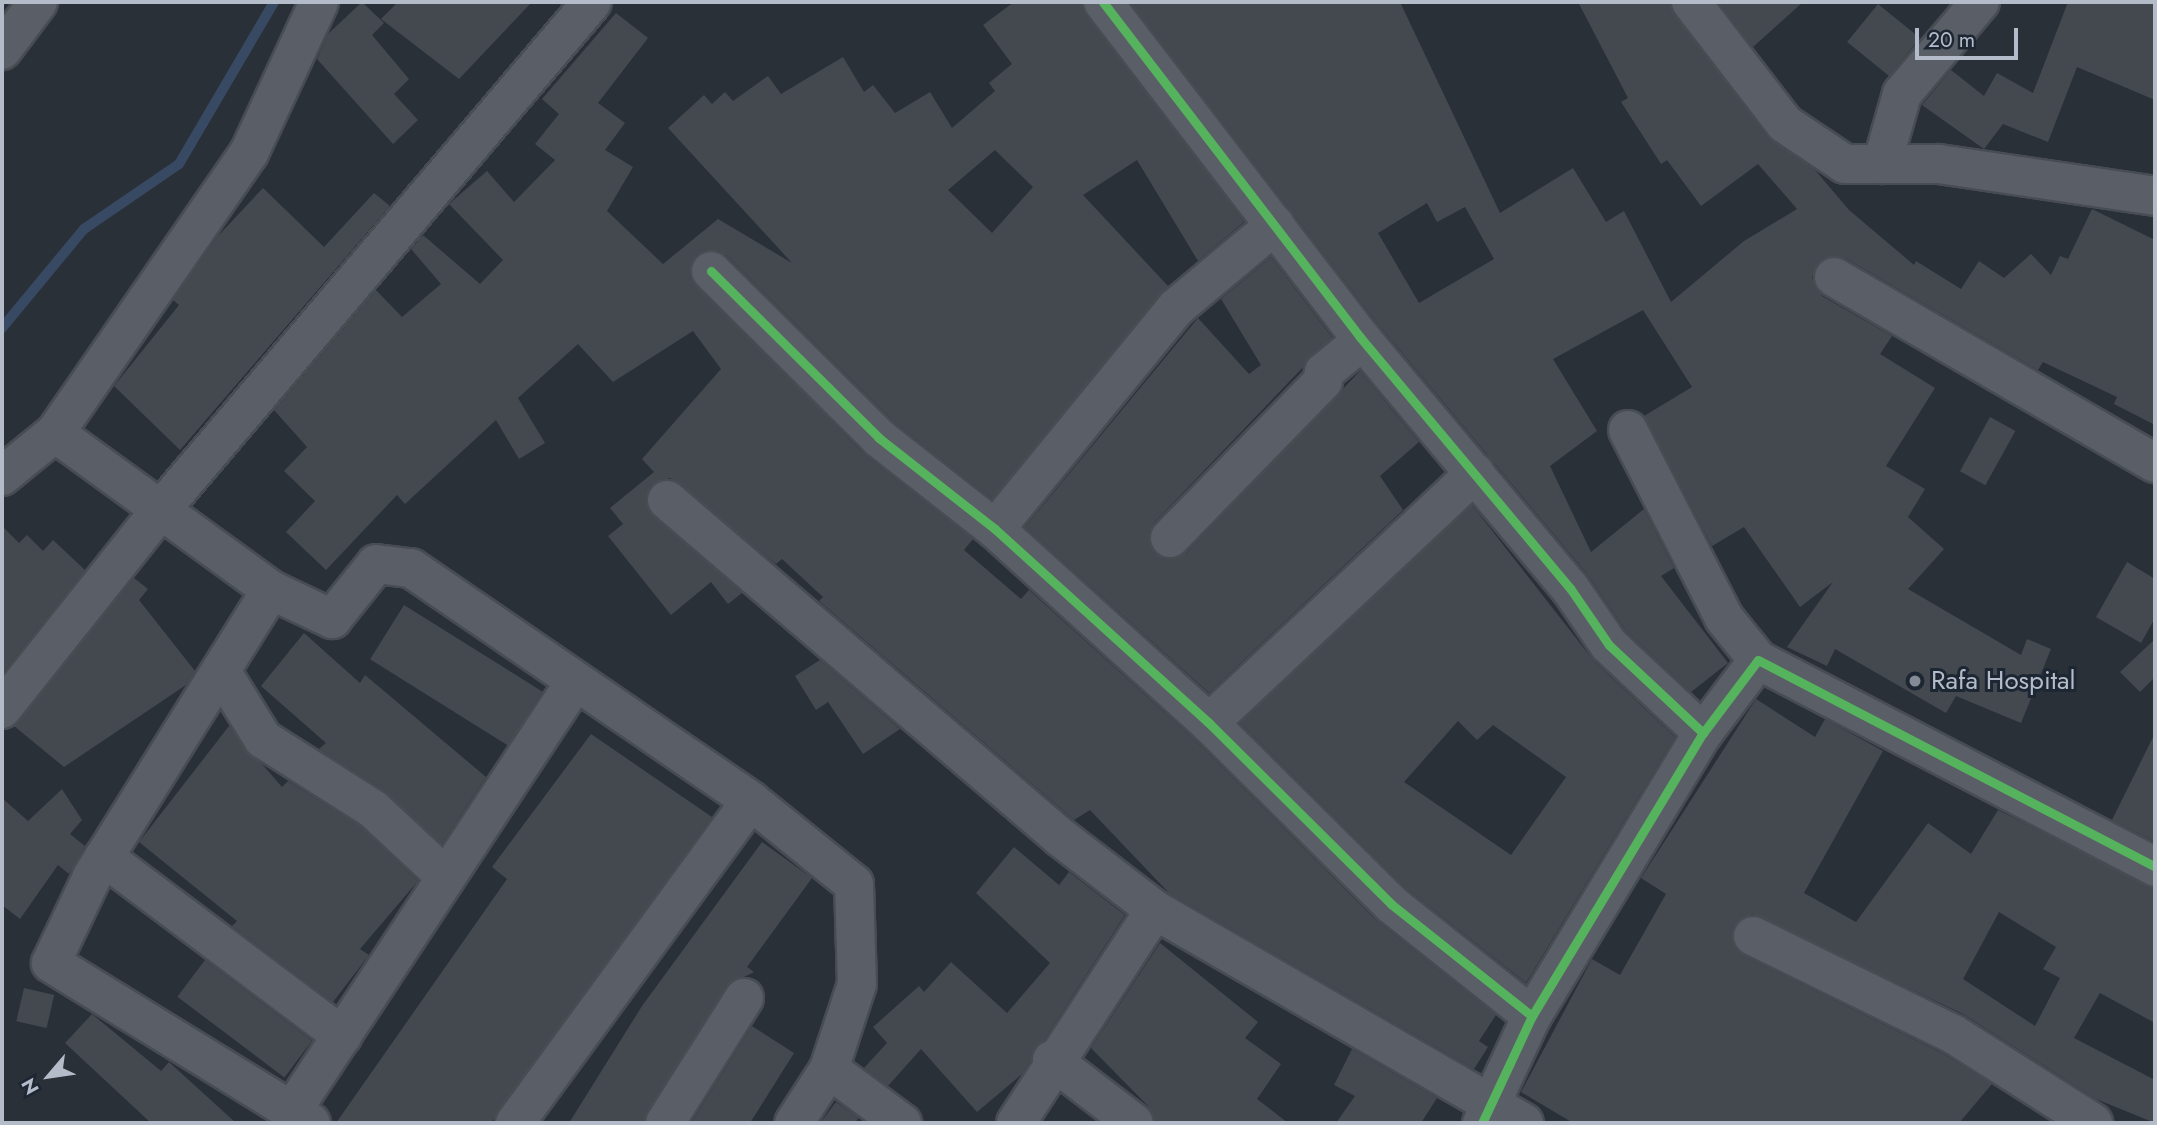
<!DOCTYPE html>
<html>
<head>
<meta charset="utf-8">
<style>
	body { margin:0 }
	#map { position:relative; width:2157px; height:1125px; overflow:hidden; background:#2a3038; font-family:Jost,sans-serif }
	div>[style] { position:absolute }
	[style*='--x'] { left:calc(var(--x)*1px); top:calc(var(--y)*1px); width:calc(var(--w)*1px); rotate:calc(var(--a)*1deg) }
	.stream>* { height:10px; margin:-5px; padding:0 5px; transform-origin:5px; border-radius:5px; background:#384963 }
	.building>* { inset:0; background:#444950; transform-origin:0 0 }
	.roads { filter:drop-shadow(2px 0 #484c53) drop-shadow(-2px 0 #484c53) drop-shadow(0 2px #484c53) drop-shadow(0 -2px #484c53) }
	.minor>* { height:38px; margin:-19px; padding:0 19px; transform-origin:19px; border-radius:19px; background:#5a5e66 }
	.cycleway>* { height:9px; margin:-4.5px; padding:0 4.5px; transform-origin:4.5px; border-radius:4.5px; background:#56b35d }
	.dots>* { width:19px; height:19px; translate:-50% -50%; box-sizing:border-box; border:4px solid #1d2633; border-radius:50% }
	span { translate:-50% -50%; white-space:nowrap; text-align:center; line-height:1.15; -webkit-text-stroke:6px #1d2633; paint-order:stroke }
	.poi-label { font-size:26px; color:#b4bcc9 }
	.left { translate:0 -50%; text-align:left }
	.frame { position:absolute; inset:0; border:4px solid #b4bcc9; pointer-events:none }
	.north { position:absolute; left:14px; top:1041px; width:70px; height:70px; -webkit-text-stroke:5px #1d2633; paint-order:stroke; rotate:241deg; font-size:19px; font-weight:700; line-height:28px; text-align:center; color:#b4bcc9 }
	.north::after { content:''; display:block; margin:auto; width:24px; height:32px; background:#b4bcc9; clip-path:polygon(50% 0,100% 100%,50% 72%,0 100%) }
	.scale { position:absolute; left:1915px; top:28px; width:103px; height:32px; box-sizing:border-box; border:4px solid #b4bcc9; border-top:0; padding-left:9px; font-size:21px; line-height:24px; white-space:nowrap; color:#b4bcc9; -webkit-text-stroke:5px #1d2633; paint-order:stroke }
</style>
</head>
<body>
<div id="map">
	<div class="stream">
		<div style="--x:2;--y:328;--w:129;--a:-50.4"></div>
		<div style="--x:84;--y:229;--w:115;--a:-34.4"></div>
		<div style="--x:179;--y:164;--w:188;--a:-59.6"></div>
	</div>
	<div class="building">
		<div style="clip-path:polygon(362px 2px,384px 23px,372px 35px,409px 79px,394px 94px,418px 120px,393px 144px,317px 59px,328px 34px)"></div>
		<div style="clip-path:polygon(398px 2px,532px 2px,459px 79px,381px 19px)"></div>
		<div style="clip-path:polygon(evenodd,1014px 2px,1082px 2px,1244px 222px,1198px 261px,1137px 160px,1083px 195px,1168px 286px,992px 499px,894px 422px,726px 255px,706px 250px,696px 255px,690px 277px,864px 454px,973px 539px,964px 550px,1021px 599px,1029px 590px,1194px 739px,1376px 920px,1496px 1015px,1479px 1041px,1488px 1047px,1474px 1069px,1169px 893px,1090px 810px,1074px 820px,819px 601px,823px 597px,782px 559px,776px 564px,670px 478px,650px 486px,647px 508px,742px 593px,728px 604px,711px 582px,671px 615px,608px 536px,623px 524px,610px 508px,654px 472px,642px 459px,721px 369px,693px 331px,613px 382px,578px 344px,518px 398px,545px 443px,519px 459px,496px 420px,405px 504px,397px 495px,326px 570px,286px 532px,315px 501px,284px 471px,307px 447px,274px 410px,376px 290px,402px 317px,441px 284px,411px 249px,423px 235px,480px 284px,503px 260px,449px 204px,487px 171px,514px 202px,555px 160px,535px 144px,559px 114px,542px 99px,616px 13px,648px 38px,598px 103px,625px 123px,605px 150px,633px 167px,607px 211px,663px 264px,718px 219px,792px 263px,668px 128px,704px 95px,712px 104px,725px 92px,733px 101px,768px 76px,781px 94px,843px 57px,864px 92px,873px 85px,895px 113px,930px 92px,952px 128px,995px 91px,989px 83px,1012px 64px,983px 25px,1014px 2px,995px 150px,1033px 187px,992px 233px,948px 190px,995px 150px)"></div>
		<div style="clip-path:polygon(evenodd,1130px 2px,1400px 2px,1500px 213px,1573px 168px,1606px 222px,1624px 211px,1671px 302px,1744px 241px,1797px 209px,1758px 164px,1701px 206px,1667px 160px,1661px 164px,1621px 102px,1628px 98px,1578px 2px,1670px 2px,1768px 138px,1815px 170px,1849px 210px,1914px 265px,1916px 261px,1961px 289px,1979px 261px,2004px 278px,2031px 254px,2051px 275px,2060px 256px,2068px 259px,2092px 209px,2155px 240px,2155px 425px,2114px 404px,2117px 397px,2043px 362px,2038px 370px,1845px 258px,1824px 258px,1815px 267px,1812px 278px,1822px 296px,1892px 336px,1880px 354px,1935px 388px,1886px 466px,1925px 489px,1908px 517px,1944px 549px,1908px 589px,2021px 655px,2027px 639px,2051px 649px,2021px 723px,1956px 696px,1946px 713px,1835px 649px,1827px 666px,1787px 647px,1833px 582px,1800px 607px,1744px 527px,1712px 546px,1644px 416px,1692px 387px,1643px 310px,1553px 359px,1597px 431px,1550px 466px,1591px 552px,1644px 509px,1674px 568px,1661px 576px,1728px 663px,1691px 692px,1626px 631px,1587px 574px,1377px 323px,1130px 2px,1427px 203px,1437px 222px,1465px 207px,1494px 259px,1419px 303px,1378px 233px,1427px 203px)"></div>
		<div style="clip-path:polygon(1718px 2px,1803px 2px,1753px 47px)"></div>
		<div style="clip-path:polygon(2068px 2px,2155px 2px,2155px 100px,2077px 67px,2048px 142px,2003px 124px,1984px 149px,1922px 105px,1951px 70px,1984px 96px,1997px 73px,2033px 93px)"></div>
		<div style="left:1878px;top:4px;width:54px;height:49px;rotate:39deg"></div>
		<div style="clip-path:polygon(263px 188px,324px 247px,374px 193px,390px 206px,180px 450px,114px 386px,179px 305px,173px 300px,218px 236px)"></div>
		<div style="clip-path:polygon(1271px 257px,1332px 337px,1154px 523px,1149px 533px,1154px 553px,1165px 559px,1186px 553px,1360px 371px,1419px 442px,1380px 476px,1403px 510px,1209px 693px,1025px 527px,1198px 318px,1249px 374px,1261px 365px,1221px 299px)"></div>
		<div style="left:1990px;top:417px;width:29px;height:62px;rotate:29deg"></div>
		<div style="clip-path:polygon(evenodd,1472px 505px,1594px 661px,1675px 737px,1526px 983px,1406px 888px,1240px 723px,1472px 505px,1458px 721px,1477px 740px,1493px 725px,1566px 777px,1511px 855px,1404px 782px,1458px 721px)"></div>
		<div style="clip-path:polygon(2px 526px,19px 543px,27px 535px,43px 551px,53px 540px,85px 570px,2px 674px)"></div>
		<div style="clip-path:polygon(2127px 562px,2155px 579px,2155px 618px,2141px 643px,2096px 617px)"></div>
		<div style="clip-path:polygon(134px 578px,148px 589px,139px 600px,195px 671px,186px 685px,64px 767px,14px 726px)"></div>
		<div style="left:404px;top:605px;width:163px;height:64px;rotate:32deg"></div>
		<div style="clip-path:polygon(304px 633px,360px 683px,365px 675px,486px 777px,442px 844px,385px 791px,319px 749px,326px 743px,261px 686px)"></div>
		<div style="clip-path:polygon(2155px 639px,2155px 677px,2140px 692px,2120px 672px)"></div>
		<div style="clip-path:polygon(820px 660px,900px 729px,863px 754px,828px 702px,816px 710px,795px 676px)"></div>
		<div style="clip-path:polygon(evenodd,1756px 699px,1815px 737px,1825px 719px,1883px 751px,1804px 893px,1856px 922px,1928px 823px,1971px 854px,1998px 810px,2155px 889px,2155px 1023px,2100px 993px,2074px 1038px,2155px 1080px,2155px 1123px,2096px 1099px,1963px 1014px,1752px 914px,1733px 927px,1735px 948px,1743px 955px,1942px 1053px,1992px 1084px,1959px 1123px,1573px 1123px,1521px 1092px,1592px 959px,1620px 975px,1666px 894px,1641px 878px,1756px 699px,1999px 912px,2056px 947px,2043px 969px,2060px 978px,2035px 1026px,1963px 979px,1999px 912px)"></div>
		<div style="clip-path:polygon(229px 726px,282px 787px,288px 781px,360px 826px,418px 881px,360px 949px,369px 955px,333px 1002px,232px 926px,237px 921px,139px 842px)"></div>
		<div style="clip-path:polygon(2155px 733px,2155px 842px,2112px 820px)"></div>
		<div style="clip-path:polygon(591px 734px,712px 817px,491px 1123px,336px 1123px,507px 879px,492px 867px)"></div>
		<div style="clip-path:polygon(62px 789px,82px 820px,70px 834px,85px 846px,69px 874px,58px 865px,20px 919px,2px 905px,2px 798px,28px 821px)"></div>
		<div style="clip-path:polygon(762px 842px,812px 878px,747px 967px,754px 972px,726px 986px,643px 1123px,569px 1123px,642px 1006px)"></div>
		<div style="clip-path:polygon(1014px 847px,1059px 885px,1069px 872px,1125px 915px,1022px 1074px,977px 1112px,921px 1049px,888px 1086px,864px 1068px,887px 1043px,873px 1027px,919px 986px,924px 992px,951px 962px,1007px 1013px,1050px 963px,976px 893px)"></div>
		<div style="clip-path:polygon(1160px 943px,1258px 1022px,1245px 1038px,1281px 1064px,1257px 1099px,1288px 1123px,1155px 1123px,1148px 1106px,1091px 1048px)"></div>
		<div style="left:205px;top:960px;width:134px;height:46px;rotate:37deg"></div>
		<div style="left:24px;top:988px;width:31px;height:34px;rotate:13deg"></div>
		<div style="clip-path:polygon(92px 1014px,161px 1071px,169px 1062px,236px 1123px,151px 1123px,65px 1043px)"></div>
		<div style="clip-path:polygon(752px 1026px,794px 1053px,750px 1123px,691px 1123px)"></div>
		<div style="clip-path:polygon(1352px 1049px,1437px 1098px,1421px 1123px,1336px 1123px,1355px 1096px,1334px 1085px)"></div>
		<div style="clip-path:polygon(836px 1102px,859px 1118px,854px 1123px,820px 1123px)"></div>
	</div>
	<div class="roads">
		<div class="minor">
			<div style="--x:1103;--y:2;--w:422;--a:52.5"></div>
			<div style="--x:1360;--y:337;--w:327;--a:50.1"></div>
			<div style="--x:1570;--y:588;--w:69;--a:55.6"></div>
			<div style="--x:1609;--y:645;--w:129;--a:43.1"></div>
			<div style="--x:1691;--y:2;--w:154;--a:52.4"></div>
			<div style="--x:1785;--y:124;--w:72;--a:33.7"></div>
			<div style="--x:1845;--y:164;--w:37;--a:0"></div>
			<div style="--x:1980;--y:2;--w:121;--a:130.3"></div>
			<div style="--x:1902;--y:94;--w:73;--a:105.9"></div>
			<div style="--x:1882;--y:164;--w:57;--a:0"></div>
			<div style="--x:1939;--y:164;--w:218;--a:8.4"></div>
			<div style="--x:2;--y:50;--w:60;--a:-53.1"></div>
			<div style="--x:711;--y:271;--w:237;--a:44.8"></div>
			<div style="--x:879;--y:438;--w:147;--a:38.1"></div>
			<div style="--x:995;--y:529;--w:289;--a:42.2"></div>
			<div style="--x:1209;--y:723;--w:257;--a:44.8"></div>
			<div style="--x:1391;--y:904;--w:180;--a:38.5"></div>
			<div style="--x:1834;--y:277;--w:371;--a:30.1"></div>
			<div style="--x:1628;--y:430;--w:211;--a:62.9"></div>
			<div style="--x:1724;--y:618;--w:54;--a:51"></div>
			<div style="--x:55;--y:433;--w:267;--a:36"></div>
			<div style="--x:271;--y:590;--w:68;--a:25.4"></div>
			<div style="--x:332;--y:619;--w:70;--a:-51.3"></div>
			<div style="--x:376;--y:564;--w:35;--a:7"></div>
			<div style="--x:411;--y:568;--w:412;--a:34.4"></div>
			<div style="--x:2;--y:476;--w:68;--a:-39.1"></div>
			<div style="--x:55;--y:433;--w:341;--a:-55.3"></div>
			<div style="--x:249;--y:153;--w:166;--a:-65.1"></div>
			<div style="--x:667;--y:500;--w:518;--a:40.61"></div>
			<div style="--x:1060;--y:837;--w:120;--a:37.5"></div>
			<div style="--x:1155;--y:910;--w:426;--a:30"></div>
			<div style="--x:995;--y:529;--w:287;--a:-50.7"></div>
			<div style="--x:1177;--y:307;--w:128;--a:-39.9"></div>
			<div style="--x:1170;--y:538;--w:219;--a:-45.7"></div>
			<div style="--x:1323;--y:381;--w:9;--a:-84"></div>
			<div style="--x:1324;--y:372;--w:50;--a:-39.4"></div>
			<div style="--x:271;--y:590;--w:338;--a:122"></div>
			<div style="--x:92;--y:877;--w:95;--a:115.5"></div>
			<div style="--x:51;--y:963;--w:305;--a:31.6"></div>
			<div style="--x:221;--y:671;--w:80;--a:58.3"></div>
			<div style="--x:263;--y:739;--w:130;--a:32.5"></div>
			<div style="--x:373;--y:809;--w:100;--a:43"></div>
			<div style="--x:2;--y:709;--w:251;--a:-51.5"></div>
			<div style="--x:158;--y:513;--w:670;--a:-49.66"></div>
			<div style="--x:1209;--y:723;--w:365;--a:-43.2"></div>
			<div style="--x:104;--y:857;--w:298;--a:36.9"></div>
			<div style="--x:1753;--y:936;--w:223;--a:26.1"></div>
			<div style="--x:1953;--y:1034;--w:166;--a:32.4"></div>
			<div style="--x:1052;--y:1060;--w:103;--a:37.5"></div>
			<div style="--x:829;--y:1069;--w:91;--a:36.5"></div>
			<div style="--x:292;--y:1111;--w:514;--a:-56.59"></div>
			<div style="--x:515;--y:1123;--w:399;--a:-53.8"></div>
			<div style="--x:751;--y:801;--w:132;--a:38.9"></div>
			<div style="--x:854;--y:884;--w:100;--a:88.3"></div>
			<div style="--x:857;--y:984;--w:89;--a:108.2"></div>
			<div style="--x:829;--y:1069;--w:64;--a:122.9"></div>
			<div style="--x:665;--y:1123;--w:148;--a:-57.7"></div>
			<div style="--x:1016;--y:1123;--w:254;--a:-56.9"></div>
			<div style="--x:1482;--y:1123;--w:118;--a:-65"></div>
			<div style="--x:1532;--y:1016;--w:331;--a:-58.9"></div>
			<div style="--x:1703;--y:733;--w:91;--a:-53"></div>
			<div style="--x:1758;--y:660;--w:448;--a:27.5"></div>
		</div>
	</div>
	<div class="cycleway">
		<div style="--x:1103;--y:2;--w:422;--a:52.5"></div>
		<div style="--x:1360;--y:337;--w:327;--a:50.1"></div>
		<div style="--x:1570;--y:588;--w:69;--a:55.6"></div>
		<div style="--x:1609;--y:645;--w:129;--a:43.1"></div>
		<div style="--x:711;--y:271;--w:237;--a:44.8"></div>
		<div style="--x:879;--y:438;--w:147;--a:38.1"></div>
		<div style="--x:995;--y:529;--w:289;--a:42.2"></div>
		<div style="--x:1209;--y:723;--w:257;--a:44.8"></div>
		<div style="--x:1391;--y:904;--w:180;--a:38.5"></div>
		<div style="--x:1482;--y:1123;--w:118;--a:-65"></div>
		<div style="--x:1532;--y:1016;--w:331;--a:-58.9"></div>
		<div style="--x:1703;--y:733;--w:91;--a:-53"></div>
		<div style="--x:1758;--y:660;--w:448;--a:27.5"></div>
	</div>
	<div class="dots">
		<div style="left:1915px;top:681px;background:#848b96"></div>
	</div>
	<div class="poi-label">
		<span class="left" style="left:1931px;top:681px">Rafa Hospital</span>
	</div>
	<div class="frame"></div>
	<div class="north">N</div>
	<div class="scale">20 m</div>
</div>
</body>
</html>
